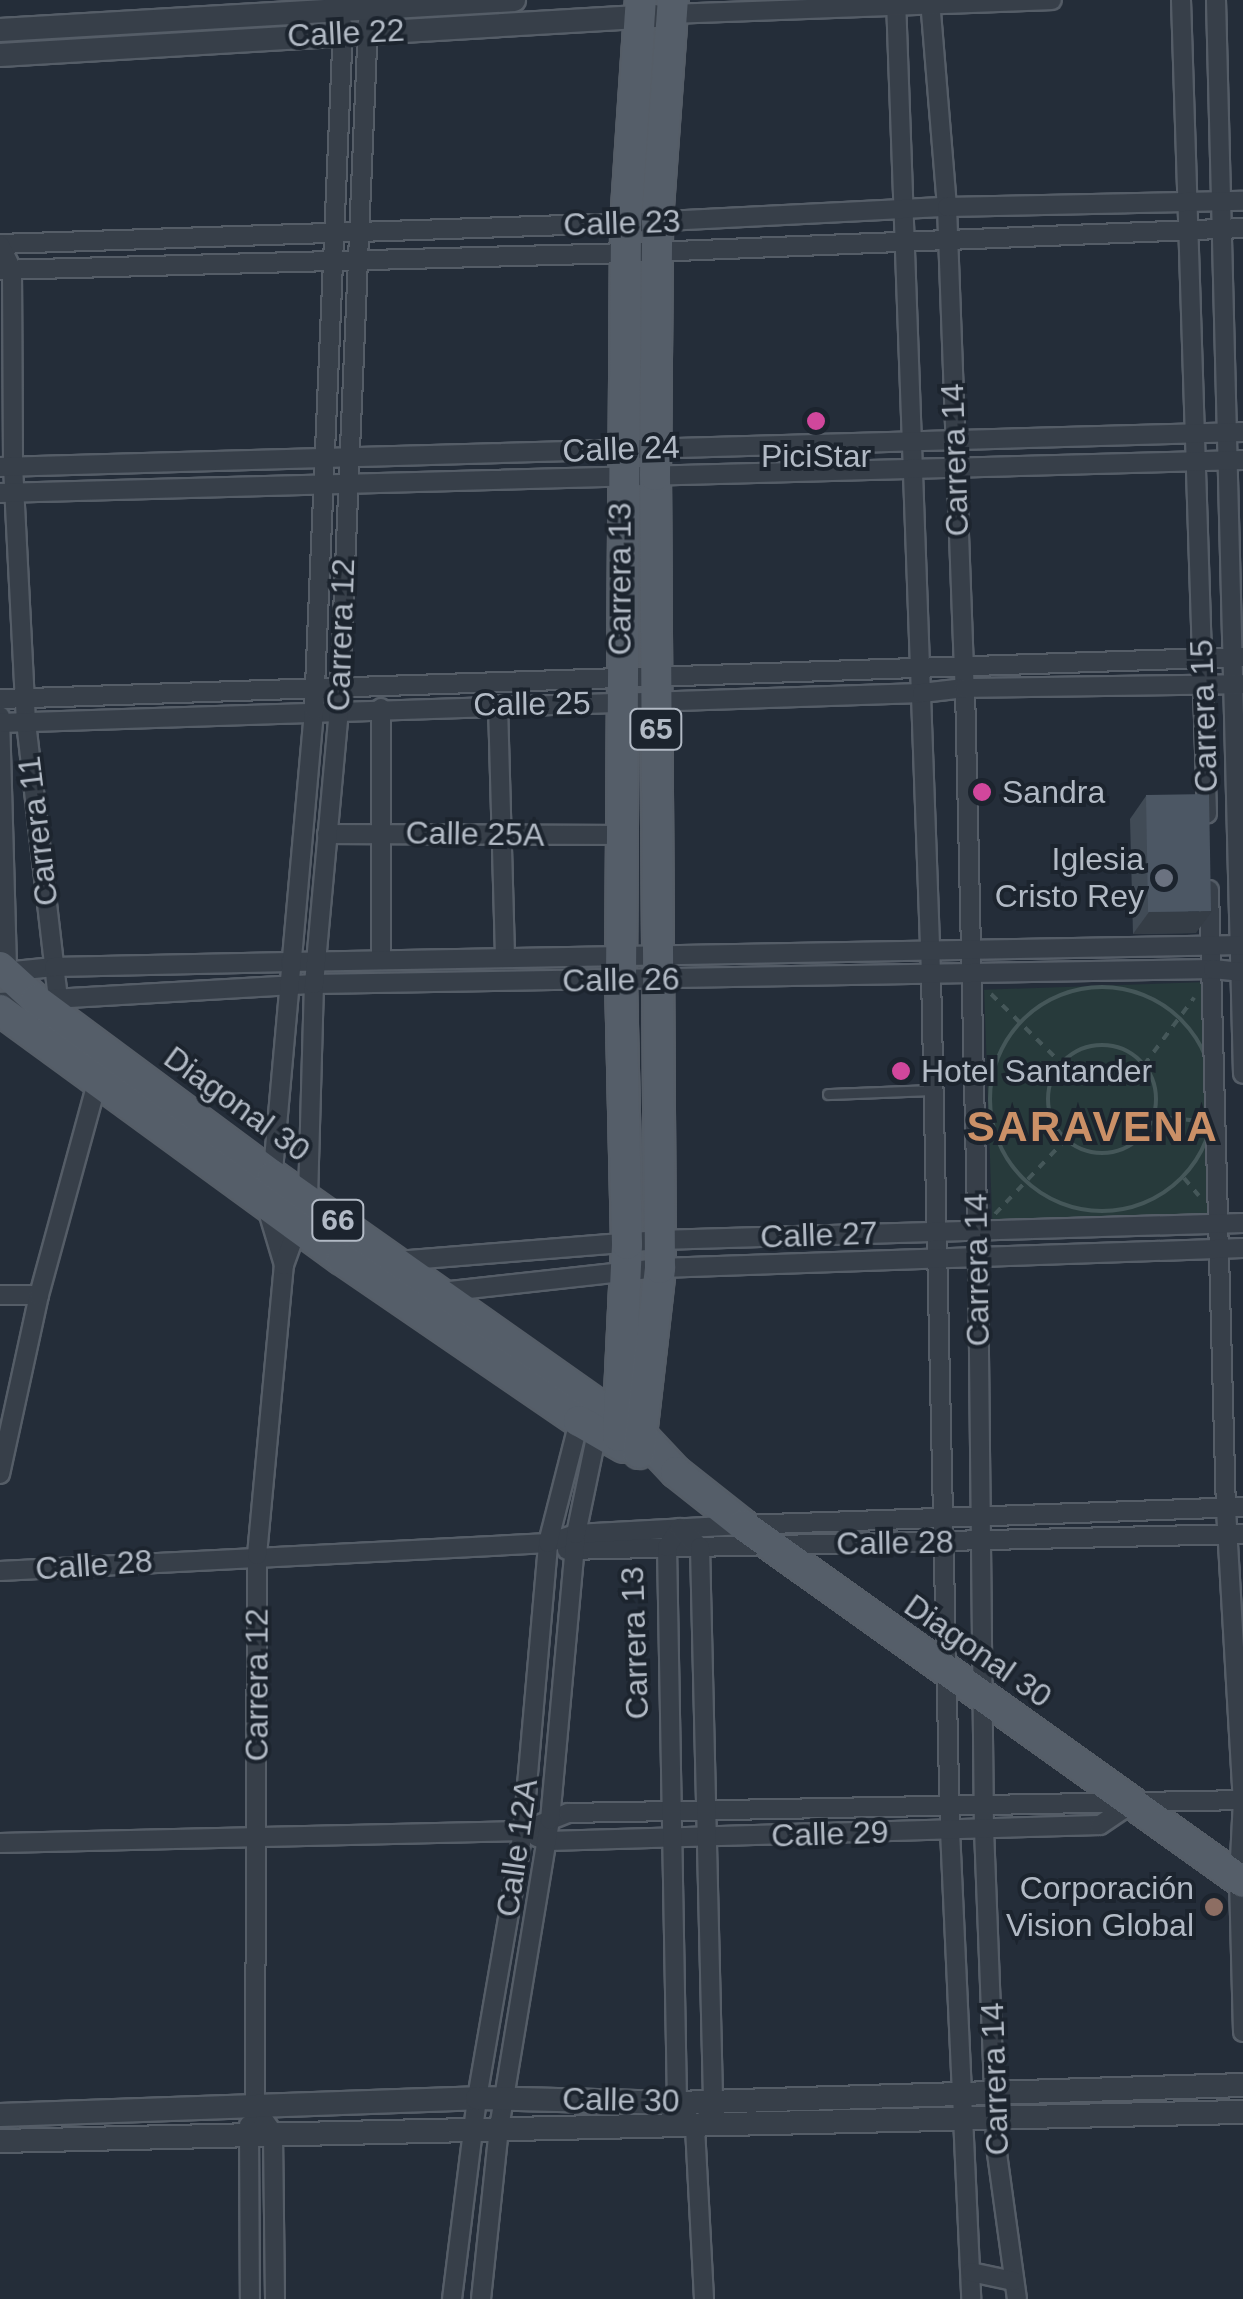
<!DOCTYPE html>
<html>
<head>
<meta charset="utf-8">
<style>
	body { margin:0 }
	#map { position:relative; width:1243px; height:2299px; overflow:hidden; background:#242d39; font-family:Helvetica,sans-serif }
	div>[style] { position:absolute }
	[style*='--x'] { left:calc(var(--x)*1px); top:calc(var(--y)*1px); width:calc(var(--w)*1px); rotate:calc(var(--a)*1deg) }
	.green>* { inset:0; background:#273a3b; transform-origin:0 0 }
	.path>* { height:4px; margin-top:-2px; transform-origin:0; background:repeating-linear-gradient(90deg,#455759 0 8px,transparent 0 16px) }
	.path>.ring { margin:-2px; padding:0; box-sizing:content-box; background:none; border:4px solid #455759; border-radius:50% }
	.roads { filter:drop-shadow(2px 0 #555d67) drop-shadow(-2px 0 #555d67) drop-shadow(0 2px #555d67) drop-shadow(0 -2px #555d67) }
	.service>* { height:9px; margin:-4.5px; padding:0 4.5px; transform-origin:4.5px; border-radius:4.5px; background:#373f49 }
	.minor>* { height:18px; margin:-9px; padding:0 9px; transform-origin:9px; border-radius:9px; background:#373f49 }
	.tertiary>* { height:22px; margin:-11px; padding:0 11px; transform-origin:11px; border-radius:11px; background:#373f49 }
	.primary>* { height:30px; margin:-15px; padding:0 15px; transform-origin:15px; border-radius:15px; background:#555e69 }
	.wall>* { inset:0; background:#414b56 }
	.shaded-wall>* { inset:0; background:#353d46 }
	.building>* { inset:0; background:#4c5764; transform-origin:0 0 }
	.dots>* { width:28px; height:28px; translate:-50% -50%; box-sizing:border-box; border:5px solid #1c242e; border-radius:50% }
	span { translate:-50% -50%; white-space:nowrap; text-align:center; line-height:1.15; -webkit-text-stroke:8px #1c242e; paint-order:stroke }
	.shield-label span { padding:2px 8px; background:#1c242e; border:2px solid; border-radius:8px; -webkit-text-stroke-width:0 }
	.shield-label { font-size:30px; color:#b2bac5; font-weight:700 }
	.street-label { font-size:32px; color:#b2bac5 }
	.poi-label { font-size:32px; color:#b2bac5 }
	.left { translate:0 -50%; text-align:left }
	.right { translate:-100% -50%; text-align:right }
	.district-label { font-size:42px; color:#cb9067; font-weight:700; letter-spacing:2.5px }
</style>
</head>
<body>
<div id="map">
	<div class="green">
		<div style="left:1206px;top:982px;width:233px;height:222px;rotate:88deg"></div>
	</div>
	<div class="path">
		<div class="ring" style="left:990px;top:987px;width:220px;height:220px"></div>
		<div style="--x:991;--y:994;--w:95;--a:44.6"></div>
		<div class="ring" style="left:1048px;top:1045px;width:104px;height:104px"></div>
		<div style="--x:1144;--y:1065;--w:84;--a:-53.3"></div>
		<div style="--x:1154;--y:1116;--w:45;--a:6.3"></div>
		<div style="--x:1184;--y:1178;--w:23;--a:50"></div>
		<div style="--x:995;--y:1214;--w:100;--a:-46.6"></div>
	</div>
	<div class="roads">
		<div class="service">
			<div style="--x:828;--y:1094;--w:106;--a:-2.2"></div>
		</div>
		<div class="minor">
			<div style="--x:896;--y:0;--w:976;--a:87.94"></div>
			<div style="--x:931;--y:975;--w:855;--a:88.73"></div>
			<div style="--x:950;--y:1830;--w:469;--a:87.4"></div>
			<div style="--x:930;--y:0;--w:208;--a:85.3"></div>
			<div style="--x:947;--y:207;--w:481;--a:87.9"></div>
			<div style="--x:965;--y:688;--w:570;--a:88.69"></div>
			<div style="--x:978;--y:1258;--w:571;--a:89.4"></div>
			<div style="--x:984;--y:1829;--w:317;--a:87.8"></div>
			<div style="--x:996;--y:2146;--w:154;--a:82.2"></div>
			<div style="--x:1181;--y:0;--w:814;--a:88.17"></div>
			<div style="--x:1216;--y:0;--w:1074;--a:88.56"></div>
			<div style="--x:672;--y:14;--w:380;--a:-2.1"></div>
			<div style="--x:0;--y:244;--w:626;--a:-1.92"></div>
			<div style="--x:626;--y:223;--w:321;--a:-2.9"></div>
			<div style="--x:947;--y:207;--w:296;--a:-1.2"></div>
			<div style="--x:0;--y:245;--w:28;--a:64"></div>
			<div style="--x:12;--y:270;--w:196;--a:89.7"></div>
			<div style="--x:13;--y:466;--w:256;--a:87.1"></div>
			<div style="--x:26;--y:722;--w:279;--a:83.4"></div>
			<div style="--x:0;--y:270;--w:627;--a:-1.55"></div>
			<div style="--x:627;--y:253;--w:617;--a:-2.32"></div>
			<div style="--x:0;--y:467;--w:1243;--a:-1.61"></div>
			<div style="--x:0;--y:493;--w:1243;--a:-1.52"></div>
			<div style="--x:0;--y:699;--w:1244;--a:-1.94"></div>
			<div style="--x:498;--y:705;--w:253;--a:88.4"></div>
			<div style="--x:0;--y:716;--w:256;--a:88.4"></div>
			<div style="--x:0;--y:723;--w:922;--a:-1.86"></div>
			<div style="--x:922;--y:693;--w:43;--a:-6.6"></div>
			<div style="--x:965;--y:688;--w:278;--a:-0.8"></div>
			<div style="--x:327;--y:834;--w:296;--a:0.2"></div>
			<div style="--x:1209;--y:890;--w:619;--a:88.43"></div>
			<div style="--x:1226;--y:1509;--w:291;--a:86.7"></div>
			<div style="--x:1243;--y:1800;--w:79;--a:92.9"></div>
			<div style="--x:1239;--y:1879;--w:153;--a:88.5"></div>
			<div style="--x:381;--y:960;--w:252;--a:-90"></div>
			<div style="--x:4;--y:972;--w:50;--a:-5.7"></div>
			<div style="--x:54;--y:967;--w:236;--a:-1.2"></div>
			<div style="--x:290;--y:962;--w:953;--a:-1.02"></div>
			<div style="--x:0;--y:1002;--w:315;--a:-3.3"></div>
			<div style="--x:314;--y:984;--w:899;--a:-0.96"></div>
			<div style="--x:1213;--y:969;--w:30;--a:6"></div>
			<div style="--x:272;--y:1182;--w:474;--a:-84.9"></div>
			<div style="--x:314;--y:710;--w:685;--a:-87.57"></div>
			<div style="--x:267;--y:1208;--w:59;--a:73.4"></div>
			<div style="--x:397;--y:1261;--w:263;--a:-4.6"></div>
			<div style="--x:659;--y:1240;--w:584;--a:-1.67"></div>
			<div style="--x:441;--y:1292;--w:220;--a:-6.3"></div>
			<div style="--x:660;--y:1268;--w:583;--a:-1.96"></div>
			<div style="--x:0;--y:1295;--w:39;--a:0"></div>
			<div style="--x:0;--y:1474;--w:183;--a:-77.7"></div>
			<div style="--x:39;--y:1295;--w:223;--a:-74.7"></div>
			<div style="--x:567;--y:1550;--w:676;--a:-1.36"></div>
			<div style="--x:0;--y:1571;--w:549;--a:-2.92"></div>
			<div style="--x:548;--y:1543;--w:29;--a:-18"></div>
			<div style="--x:576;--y:1534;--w:167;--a:-3.1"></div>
			<div style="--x:743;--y:1525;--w:500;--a:-2.06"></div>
			<div style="--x:537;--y:1837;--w:12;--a:20"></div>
			<div style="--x:548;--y:1841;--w:552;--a:-1.66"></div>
			<div style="--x:1100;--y:1825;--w:40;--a:-34"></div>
			<div style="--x:0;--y:1843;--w:523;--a:-1.31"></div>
			<div style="--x:523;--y:1831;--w:48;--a:-21.8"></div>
			<div style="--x:568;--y:1813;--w:675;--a:-1.1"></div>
			<div style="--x:249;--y:2125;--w:174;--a:89.7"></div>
			<div style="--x:971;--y:2272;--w:43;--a:12.1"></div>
			<div style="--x:275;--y:2299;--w:166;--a:-90.7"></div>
			<div style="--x:273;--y:2133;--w:32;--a:-125"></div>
			<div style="--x:255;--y:2107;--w:552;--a:-89.79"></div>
			<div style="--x:257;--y:1555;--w:291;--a:-84.7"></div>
			<div style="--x:284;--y:1265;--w:71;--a:-70.3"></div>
			<div style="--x:308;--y:1198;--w:214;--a:-88.4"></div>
			<div style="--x:314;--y:984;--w:276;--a:-84.8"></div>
			<div style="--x:339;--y:709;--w:688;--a:-87.58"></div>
			<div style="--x:452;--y:2299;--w:203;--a:-82.9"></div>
			<div style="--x:477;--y:2098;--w:271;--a:-80.2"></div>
			<div style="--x:523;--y:1831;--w:289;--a:-85"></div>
			<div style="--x:548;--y:1543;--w:133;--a:-75.7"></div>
			<div style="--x:481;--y:2299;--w:172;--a:-84"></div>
			<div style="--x:499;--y:2128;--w:312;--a:-80.6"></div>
			<div style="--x:550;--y:1820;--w:287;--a:-84.8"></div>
			<div style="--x:576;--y:1534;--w:113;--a:-78.3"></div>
			<div style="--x:704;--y:2299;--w:172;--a:-93"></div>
			<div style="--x:695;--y:2127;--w:30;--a:-127"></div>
			<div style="--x:677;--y:2103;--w:556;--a:-91.03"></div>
			<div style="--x:667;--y:1547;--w:23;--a:-56"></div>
			<div style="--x:680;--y:1528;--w:28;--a:44"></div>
			<div style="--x:700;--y:1547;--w:553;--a:88.65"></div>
			<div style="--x:713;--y:2100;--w:12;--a:121"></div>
		</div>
		<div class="tertiary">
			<div style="--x:0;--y:30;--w:515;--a:-3.34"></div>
			<div style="--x:0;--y:55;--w:656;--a:-3.41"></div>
			<div style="--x:0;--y:2115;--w:477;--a:-2"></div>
			<div style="--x:477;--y:2098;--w:200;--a:1.4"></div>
			<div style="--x:677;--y:2103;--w:566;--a:-1.82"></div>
			<div style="--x:0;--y:2141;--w:1243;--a:-1.34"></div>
		</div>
		<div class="primary">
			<div style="--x:0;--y:967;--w:49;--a:42.5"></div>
			<div style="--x:36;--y:1000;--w:295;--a:36.6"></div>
			<div style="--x:273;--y:1176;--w:453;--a:35.2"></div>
			<div style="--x:643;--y:1437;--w:48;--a:46.7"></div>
			<div style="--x:676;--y:1472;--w:85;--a:38.3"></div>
			<div style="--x:743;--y:1525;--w:614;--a:35.53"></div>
			<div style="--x:0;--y:1010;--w:423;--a:36.1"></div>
			<div style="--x:342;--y:1259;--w:287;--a:34.4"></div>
			<div style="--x:579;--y:1421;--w:52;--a:30"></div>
			<div style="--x:618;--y:1436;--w:192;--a:-87.3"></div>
			<div style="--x:627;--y:1244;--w:263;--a:-91.3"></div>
			<div style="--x:621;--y:981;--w:758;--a:-89.62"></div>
			<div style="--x:626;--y:223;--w:224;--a:-86.2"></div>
			<div style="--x:639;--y:1453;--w:186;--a:-83.5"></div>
			<div style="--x:660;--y:1268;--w:793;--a:-90.36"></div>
			<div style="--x:655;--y:475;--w:254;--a:-89.5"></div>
			<div style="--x:657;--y:221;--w:222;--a:-85.9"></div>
		</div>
	</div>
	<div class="wall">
		<div style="clip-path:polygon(1146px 796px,1196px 933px,1133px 934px,1130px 819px)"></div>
	</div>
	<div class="shaded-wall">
		<div style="clip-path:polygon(1212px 911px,1196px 933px,1133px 934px,1149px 912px)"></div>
	</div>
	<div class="building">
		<div style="left:1209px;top:794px;width:117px;height:63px;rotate:89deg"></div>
	</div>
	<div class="dots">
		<div style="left:816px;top:421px;background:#d1479c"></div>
		<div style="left:982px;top:792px;background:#d1479c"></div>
		<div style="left:1164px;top:878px;background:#6b7280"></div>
		<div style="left:901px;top:1071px;background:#d1479c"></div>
		<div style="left:1214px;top:1907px;background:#8d6e63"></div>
	</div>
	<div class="shield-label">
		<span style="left:656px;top:729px">65</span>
		<span style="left:338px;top:1220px">66</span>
	</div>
	<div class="street-label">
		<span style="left:346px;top:33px;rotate:-3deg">Calle 22</span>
		<span style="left:622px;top:223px;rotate:-2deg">Calle 23</span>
		<span style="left:621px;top:449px;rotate:-2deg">Calle 24</span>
		<span style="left:955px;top:460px;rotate:-92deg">Carrera 14</span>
		<span style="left:620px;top:579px;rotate:-90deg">Carrera 13</span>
		<span style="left:341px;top:635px;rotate:-88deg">Carrera 12</span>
		<span style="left:532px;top:704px;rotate:-1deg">Calle 25</span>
		<span style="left:1204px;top:716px;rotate:-92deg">Carrera 15</span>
		<span style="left:38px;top:831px;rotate:-97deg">Carrera 11</span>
		<span style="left:475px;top:834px;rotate:1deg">Calle 25A</span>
		<span style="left:621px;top:980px;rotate:-1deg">Calle 26</span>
		<span style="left:237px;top:1104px;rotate:36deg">Diagonal 30</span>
		<span style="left:819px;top:1235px;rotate:-2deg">Calle 27</span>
		<span style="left:977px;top:1270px;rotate:-91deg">Carrera 14</span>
		<span style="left:895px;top:1543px;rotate:-1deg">Calle 28</span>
		<span style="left:94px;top:1565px;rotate:-4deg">Calle 28</span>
		<span style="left:635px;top:1643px;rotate:-92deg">Carrera 13</span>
		<span style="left:978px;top:1651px;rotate:35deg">Diagonal 30</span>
		<span style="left:257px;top:1685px;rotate:-90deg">Carrera 12</span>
		<span style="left:830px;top:1834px;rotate:-2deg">Calle 29</span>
		<span style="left:517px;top:1848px;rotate:-82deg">Calle 12A</span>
		<span style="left:995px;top:2079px;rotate:-92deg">Carrera 14</span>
		<span style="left:621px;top:2100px;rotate:1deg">Calle 30</span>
	</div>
	<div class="poi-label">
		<span style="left:816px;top:456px">PiciStar</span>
		<span class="left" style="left:1002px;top:792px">Sandra</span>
		<span class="right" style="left:1144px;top:878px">Iglesia<br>Cristo Rey</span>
		<span class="left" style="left:921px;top:1071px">Hotel Santander</span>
		<span class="right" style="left:1194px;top:1907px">Corporación<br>Vision Global</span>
	</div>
	<div class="district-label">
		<span style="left:1093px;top:1127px">SARAVENA</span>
	</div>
</div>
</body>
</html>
